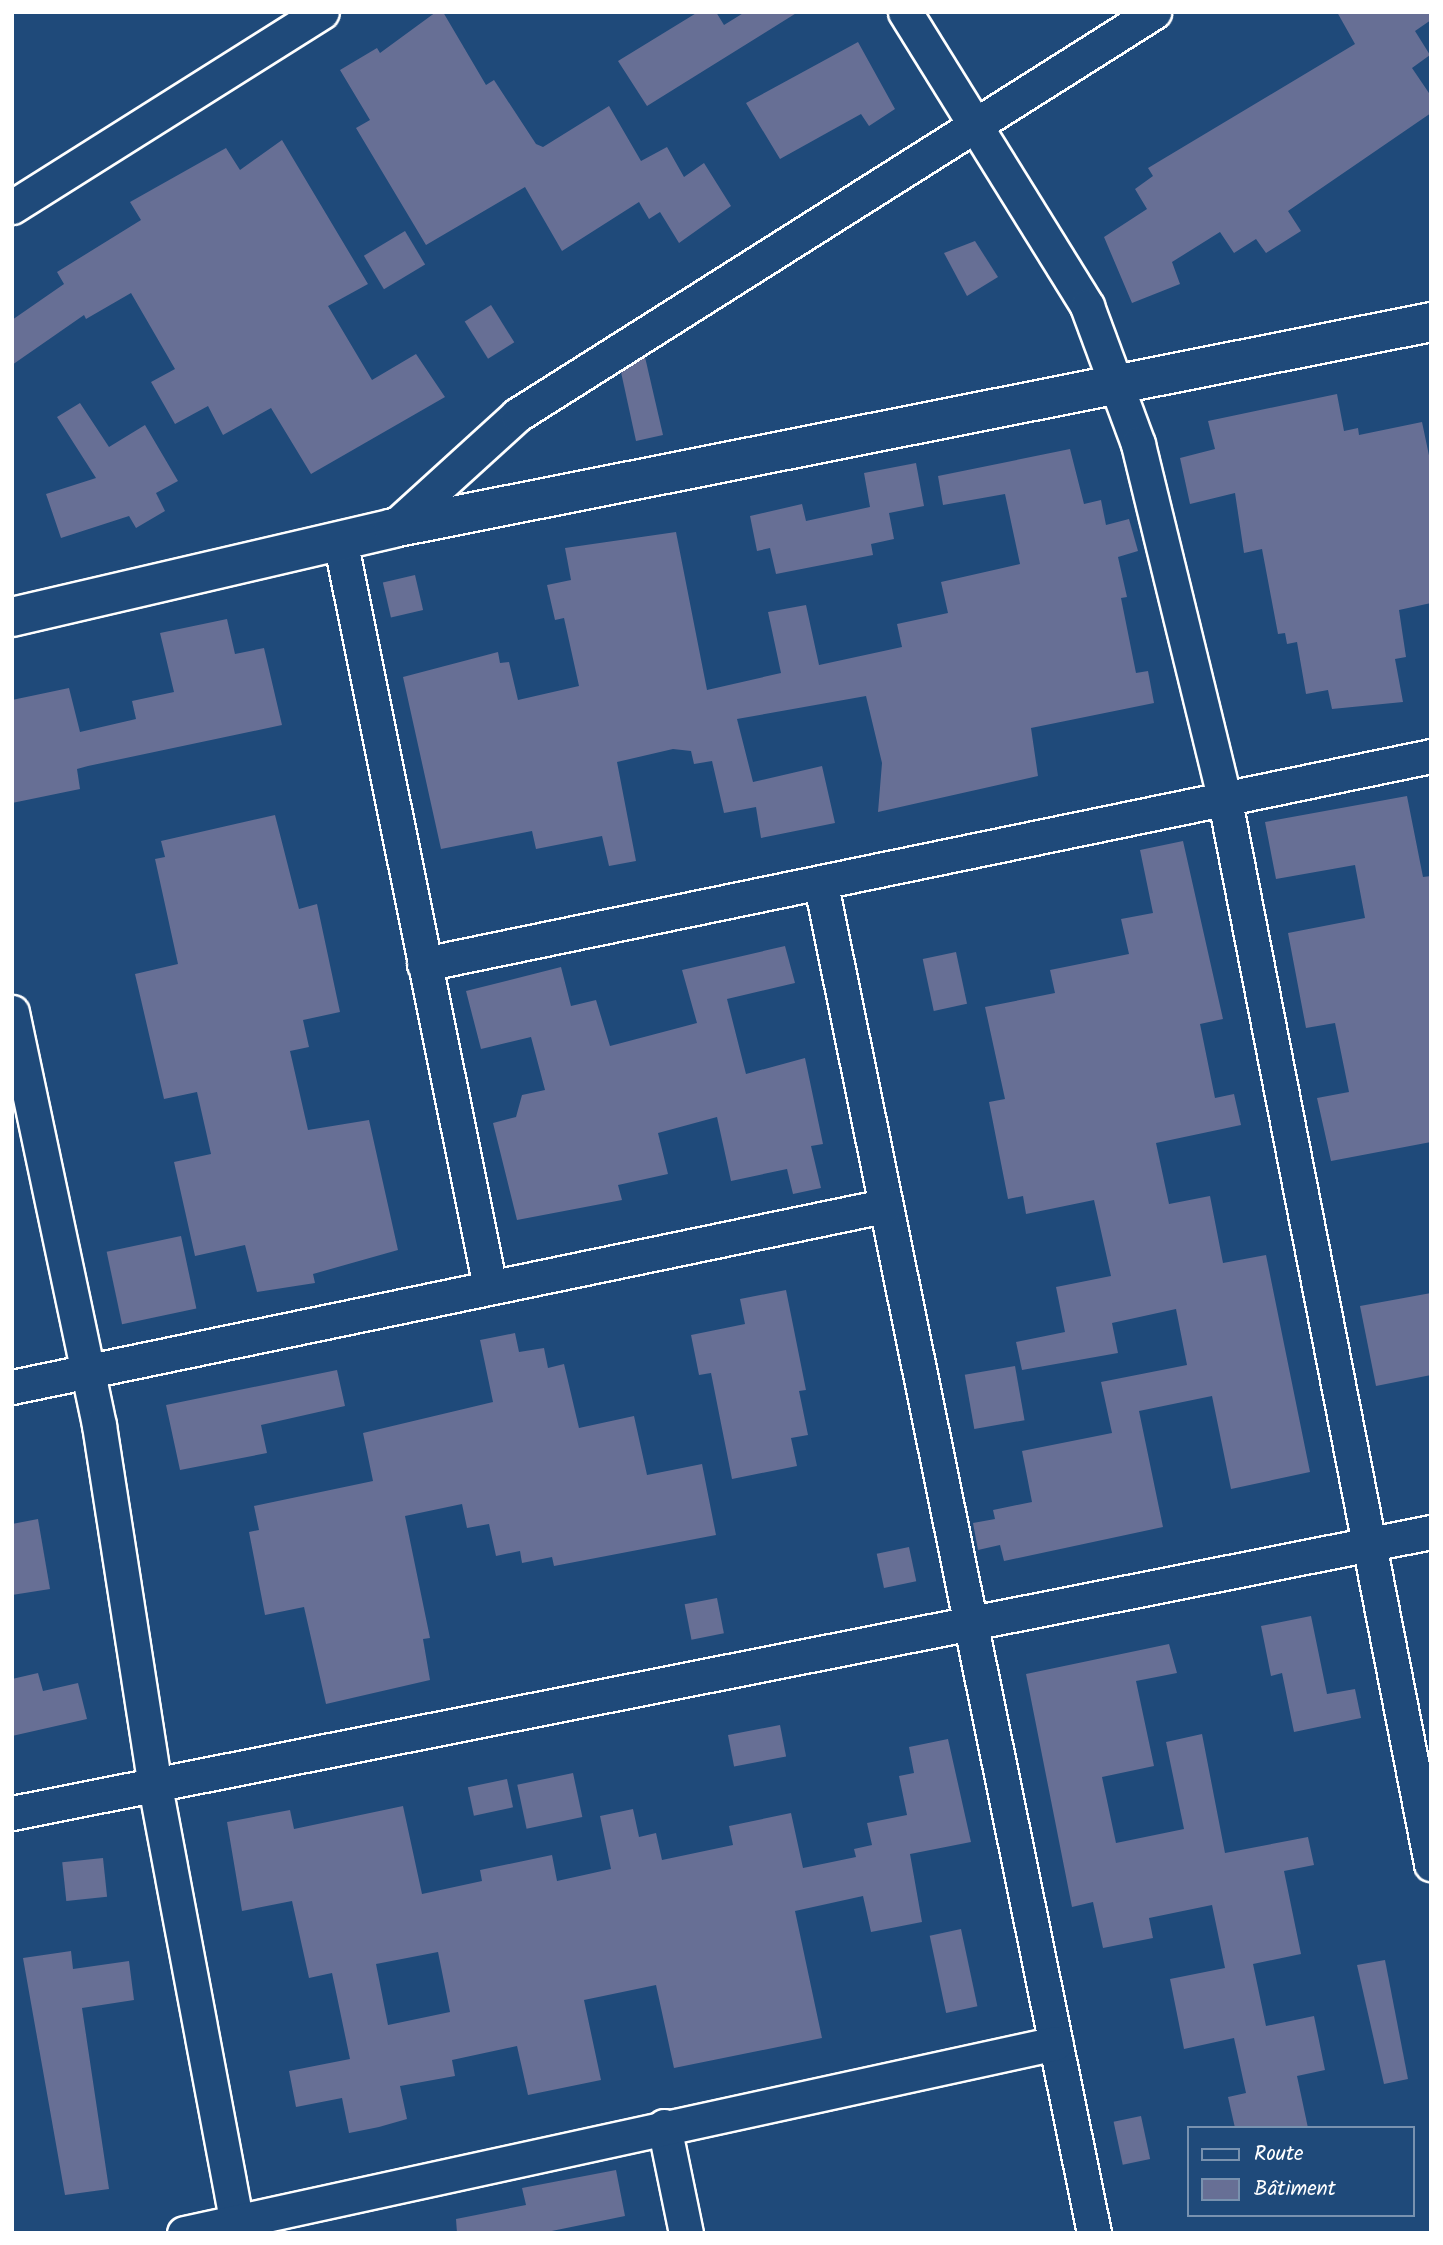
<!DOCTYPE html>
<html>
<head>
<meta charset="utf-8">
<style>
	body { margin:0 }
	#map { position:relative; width:1443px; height:2245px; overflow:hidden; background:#1f4a7a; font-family:Kalam,sans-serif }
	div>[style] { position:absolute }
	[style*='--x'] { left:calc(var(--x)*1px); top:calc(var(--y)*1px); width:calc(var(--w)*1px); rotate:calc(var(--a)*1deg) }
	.building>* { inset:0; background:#676f95; transform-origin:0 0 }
	.roads { filter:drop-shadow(2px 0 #fff) drop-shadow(-2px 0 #fff) drop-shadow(0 2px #fff) drop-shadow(0 -2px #fff) }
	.minor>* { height:33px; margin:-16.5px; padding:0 16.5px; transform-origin:16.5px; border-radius:16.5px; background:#1f4a7a }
	.tertiary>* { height:38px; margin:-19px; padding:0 19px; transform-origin:19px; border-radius:19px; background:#1f4a7a }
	span { translate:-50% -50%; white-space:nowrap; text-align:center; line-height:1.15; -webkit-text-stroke:5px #1f4a7a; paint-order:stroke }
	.frame { position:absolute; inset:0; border:14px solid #fff; pointer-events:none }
	.legend { position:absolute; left:1187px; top:2126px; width:228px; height:91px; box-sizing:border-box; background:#1f4a7a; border:2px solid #7992af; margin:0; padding:9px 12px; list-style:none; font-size:21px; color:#fff }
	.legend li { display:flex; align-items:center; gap:14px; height:35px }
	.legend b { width:35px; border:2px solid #7992af }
</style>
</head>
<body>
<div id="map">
	<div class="building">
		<div style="clip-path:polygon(436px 12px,443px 12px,486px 85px,494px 80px,536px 144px,543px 147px,609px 106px,641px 161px,667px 147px,684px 177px,704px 163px,731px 206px,679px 243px,660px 212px,649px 219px,639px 202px,562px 251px,525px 187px,426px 245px,356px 128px,370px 120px,340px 70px,377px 48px,380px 53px)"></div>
		<div style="clip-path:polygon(698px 12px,716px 12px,724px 25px,745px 12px,798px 12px,647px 106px,618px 61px)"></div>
		<div style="clip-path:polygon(1337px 12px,1431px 12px,1431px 20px,1415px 31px,1430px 55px,1412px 68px,1431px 96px,1431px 113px,1288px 211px,1301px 231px,1266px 253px,1256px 239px,1234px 253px,1220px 232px,1172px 262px,1180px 284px,1132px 303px,1104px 237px,1147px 209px,1135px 189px,1153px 176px,1148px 168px,1355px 44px)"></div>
		<div style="clip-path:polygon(858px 42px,895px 109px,869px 126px,861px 114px,780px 159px,746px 103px)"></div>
		<div style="clip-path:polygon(282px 140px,368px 284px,328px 306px,372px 380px,416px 354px,445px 397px,311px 474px,271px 408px,223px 435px,208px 406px,175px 424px,151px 382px,175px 369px,131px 293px,86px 319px,84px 315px,12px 365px,12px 320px,64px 284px,57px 272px,141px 220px,130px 202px,226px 148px,240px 170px)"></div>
		<div style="left:405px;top:231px;width:39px;height:48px;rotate:59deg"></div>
		<div style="clip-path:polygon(975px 241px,998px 277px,967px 296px,944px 253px)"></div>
		<div style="left:491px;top:305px;width:44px;height:31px;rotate:58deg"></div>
		<div style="clip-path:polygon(645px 357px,663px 435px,636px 441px,621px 372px)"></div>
		<div style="clip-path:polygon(1337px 394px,1344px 431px,1358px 428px,1359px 435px,1422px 422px,1431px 465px,1431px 603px,1399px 610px,1406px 657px,1395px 659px,1403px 702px,1332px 709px,1328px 690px,1306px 694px,1297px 642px,1287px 644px,1285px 633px,1278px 634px,1262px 549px,1244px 553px,1235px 493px,1190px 504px,1180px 458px,1215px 449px,1208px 421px)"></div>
		<div style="clip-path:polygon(80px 403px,109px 447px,145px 425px,178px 481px,156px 493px,165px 511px,136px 528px,129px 516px,61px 538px,46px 494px,96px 478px,57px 417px)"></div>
		<div style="clip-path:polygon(1070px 449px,1084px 504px,1101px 500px,1106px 525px,1129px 519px,1138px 551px,1118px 557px,1127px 597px,1121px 598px,1136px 673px,1148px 671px,1154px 703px,1031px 728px,1038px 776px,878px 812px,882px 763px,866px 696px,737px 719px,753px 782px,822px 766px,835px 823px,761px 838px,756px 807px,724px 813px,712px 761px,694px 764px,691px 751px,673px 749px,617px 762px,636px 861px,609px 866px,602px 836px,536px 849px,532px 831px,441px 849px,403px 677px,498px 652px,500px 663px,509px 662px,518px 700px,579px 686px,564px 618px,555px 620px,547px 585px,571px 580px,565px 548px,676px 532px,707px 690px,781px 673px,768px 612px,806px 605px,819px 665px,902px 647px,897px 624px,948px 613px,941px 582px,1020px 564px,1005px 494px,943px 505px,938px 476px)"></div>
		<div style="clip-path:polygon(916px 463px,924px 506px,889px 513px,894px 539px,871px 544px,873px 555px,776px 574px,770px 548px,757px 551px,750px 516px,802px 504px,806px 521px,870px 507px,864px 473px)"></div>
		<div style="left:415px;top:575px;width:36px;height:33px;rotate:77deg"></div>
		<div style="clip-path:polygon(227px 619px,235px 654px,264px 648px,282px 725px,88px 766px,77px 769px,80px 789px,12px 803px,12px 700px,69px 688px,80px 732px,136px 719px,132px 701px,174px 692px,160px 633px)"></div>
		<div style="clip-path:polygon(1407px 796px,1423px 877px,1431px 876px,1431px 1142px,1331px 1161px,1317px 1098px,1349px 1092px,1335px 1023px,1306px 1028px,1288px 933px,1365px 918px,1355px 865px,1276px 879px,1265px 822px)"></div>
		<div style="clip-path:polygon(275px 815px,299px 909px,317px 904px,340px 1012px,303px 1020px,309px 1047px,290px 1051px,308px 1130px,369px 1120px,398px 1250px,313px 1274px,315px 1283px,257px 1292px,245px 1245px,195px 1256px,174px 1162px,211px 1154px,197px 1092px,164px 1099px,135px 974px,178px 964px,155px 859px,165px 857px,161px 841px)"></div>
		<div style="clip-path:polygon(1183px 841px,1223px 1019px,1200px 1024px,1215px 1098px,1234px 1094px,1241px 1125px,1156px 1143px,1169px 1204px,1210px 1196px,1223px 1263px,1266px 1255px,1310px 1472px,1231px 1489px,1212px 1396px,1139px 1411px,1163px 1527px,1004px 1561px,1000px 1545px,978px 1550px,973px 1523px,995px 1519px,993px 1510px,1032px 1502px,1022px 1451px,1112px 1433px,1101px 1382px,1187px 1365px,1176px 1309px,1112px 1323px,1118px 1353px,1022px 1370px,1016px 1342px,1065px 1332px,1056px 1287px,1111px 1276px,1094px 1200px,1026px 1214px,1023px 1196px,1008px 1199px,989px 1102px,1005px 1099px,985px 1007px,1055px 993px,1050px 970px,1129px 954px,1121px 919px,1153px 913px,1140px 850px)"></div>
		<div style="clip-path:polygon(785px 946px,795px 983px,727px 999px,746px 1074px,805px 1058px,823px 1144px,811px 1146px,821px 1188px,793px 1194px,787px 1169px,731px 1181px,717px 1117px,658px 1133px,668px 1174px,618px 1185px,622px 1200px,517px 1220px,493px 1123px,516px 1117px,522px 1095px,545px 1090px,531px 1037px,481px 1049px,466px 991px,561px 967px,571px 1006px,596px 1000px,610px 1046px,697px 1023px,682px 970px)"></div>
		<div style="left:956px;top:952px;width:53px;height:34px;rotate:78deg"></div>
		<div style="left:181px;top:1236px;width:74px;height:76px;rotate:78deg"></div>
		<div style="clip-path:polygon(786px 1290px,806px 1390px,799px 1391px,808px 1435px,791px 1438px,797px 1466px,732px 1479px,711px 1373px,699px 1375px,691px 1335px,745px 1324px,740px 1299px)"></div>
		<div style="clip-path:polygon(1431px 1293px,1431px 1375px,1376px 1386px,1360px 1306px)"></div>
		<div style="clip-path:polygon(515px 1333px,519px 1352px,544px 1348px,548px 1368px,564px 1364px,579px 1428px,634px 1416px,647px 1475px,702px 1464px,716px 1535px,554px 1566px,552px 1557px,522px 1563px,520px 1551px,496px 1556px,489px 1524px,467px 1528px,462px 1504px,405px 1516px,430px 1638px,423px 1639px,430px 1680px,326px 1704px,304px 1607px,265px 1615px,249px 1532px,259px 1530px,254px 1506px,373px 1481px,363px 1433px,493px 1402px,480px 1340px)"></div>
		<div style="left:1015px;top:1366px;width:55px;height:51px;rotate:80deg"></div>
		<div style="clip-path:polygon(337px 1370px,345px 1406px,261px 1425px,267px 1453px,180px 1470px,166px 1405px)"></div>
		<div style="clip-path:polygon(38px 1519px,50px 1589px,12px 1595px,12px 1524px)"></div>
		<div style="left:909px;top:1547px;width:35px;height:33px;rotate:78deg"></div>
		<div style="left:717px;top:1598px;width:36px;height:33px;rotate:79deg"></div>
		<div style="clip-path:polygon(1311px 1616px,1327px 1694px,1355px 1689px,1361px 1718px,1294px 1732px,1282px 1673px,1271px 1676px,1261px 1626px)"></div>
		<div style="clip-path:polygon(1169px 1644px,1177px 1673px,1136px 1681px,1154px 1766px,1102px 1777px,1116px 1843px,1184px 1829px,1166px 1742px,1202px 1734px,1225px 1853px,1308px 1837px,1314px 1865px,1284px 1871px,1301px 1954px,1253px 1964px,1266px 2026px,1314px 2016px,1325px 2070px,1297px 2076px,1308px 2128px,1235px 2128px,1228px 2097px,1246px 2093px,1234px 2038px,1184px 2049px,1170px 1979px,1225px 1968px,1212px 1905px,1149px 1918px,1153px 1938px,1103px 1948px,1093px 1902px,1072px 1907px,1026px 1674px)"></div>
		<div style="clip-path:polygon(38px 1673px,43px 1691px,78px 1683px,87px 1719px,12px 1736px,12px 1679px)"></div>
		<div style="left:780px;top:1725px;width:32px;height:53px;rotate:79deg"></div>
		<div style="clip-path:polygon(evenodd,948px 1739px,971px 1842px,910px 1854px,922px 1922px,871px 1932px,863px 1896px,795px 1911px,822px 2038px,674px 2068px,656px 1985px,584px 2000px,601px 2080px,528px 2095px,517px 2046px,452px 2060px,455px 2076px,400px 2086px,407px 2119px,379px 2127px,349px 2133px,342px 2098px,296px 2107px,289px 2071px,350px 2059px,332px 1973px,309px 1978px,292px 1901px,242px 1911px,227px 1822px,290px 1810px,294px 1829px,403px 1806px,422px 1894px,482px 1881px,480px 1870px,552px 1855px,557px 1881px,611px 1869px,600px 1816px,633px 1809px,639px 1837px,656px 1833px,662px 1860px,733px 1845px,729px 1826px,791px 1813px,803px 1868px,856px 1857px,854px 1849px,872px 1845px,867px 1823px,907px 1815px,899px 1776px,914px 1773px,909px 1747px,948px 1739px,438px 1952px,450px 2012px,388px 2025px,376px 1964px,438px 1952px)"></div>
		<div style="left:573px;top:1773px;width:45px;height:57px;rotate:78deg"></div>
		<div style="left:507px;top:1779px;width:29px;height:40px;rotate:78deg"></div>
		<div style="left:103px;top:1858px;width:39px;height:41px;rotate:84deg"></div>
		<div style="left:961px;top:1929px;width:79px;height:32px;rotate:78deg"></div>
		<div style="clip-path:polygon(71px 1951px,73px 1969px,129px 1961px,134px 2000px,82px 2008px,109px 2189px,65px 2195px,23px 1958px)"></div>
		<div style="clip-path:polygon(1385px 1960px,1408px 2079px,1384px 2084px,1357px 1965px)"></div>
		<div style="left:1141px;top:2116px;width:44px;height:28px;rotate:78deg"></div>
		<div style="clip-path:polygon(616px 2170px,625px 2216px,542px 2233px,457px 2233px,456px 2219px,526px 2205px,522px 2188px)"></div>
	</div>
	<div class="roads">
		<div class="minor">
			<div style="--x:905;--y:12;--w:346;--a:58.2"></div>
			<div style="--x:1087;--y:306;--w:147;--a:69.7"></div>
			<div style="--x:1138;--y:444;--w:367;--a:76.3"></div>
			<div style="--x:1225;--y:801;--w:1083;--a:79.03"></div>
			<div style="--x:12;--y:207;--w:366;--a:-32.2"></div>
			<div style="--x:393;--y:528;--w:168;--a:-42.3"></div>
			<div style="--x:517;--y:415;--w:754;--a:-32.32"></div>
			<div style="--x:340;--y:540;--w:762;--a:78.65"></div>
			<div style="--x:821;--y:885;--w:1375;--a:78.55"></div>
			<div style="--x:424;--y:964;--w:1028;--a:-11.67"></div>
			<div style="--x:12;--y:1012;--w:422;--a:78.1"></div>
			<div style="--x:99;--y:1425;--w:365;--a:81.2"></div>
			<div style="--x:155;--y:1786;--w:455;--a:79.4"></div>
			<div style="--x:12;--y:1387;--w:891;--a:-11.73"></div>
			<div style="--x:12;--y:1813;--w:1447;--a:-11.2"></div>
			<div style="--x:664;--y:2126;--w:109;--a:78.4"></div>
			<div style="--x:184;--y:2233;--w:892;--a:-12.29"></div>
		</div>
		<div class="tertiary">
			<div style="--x:12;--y:617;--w:391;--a:-13.1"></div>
			<div style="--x:393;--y:528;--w:1058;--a:-11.22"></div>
		</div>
	</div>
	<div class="frame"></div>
	<ul class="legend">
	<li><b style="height:9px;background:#1f4a7a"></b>Route</li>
	<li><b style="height:19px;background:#676f95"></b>Bâtiment</li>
	</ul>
</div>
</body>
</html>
